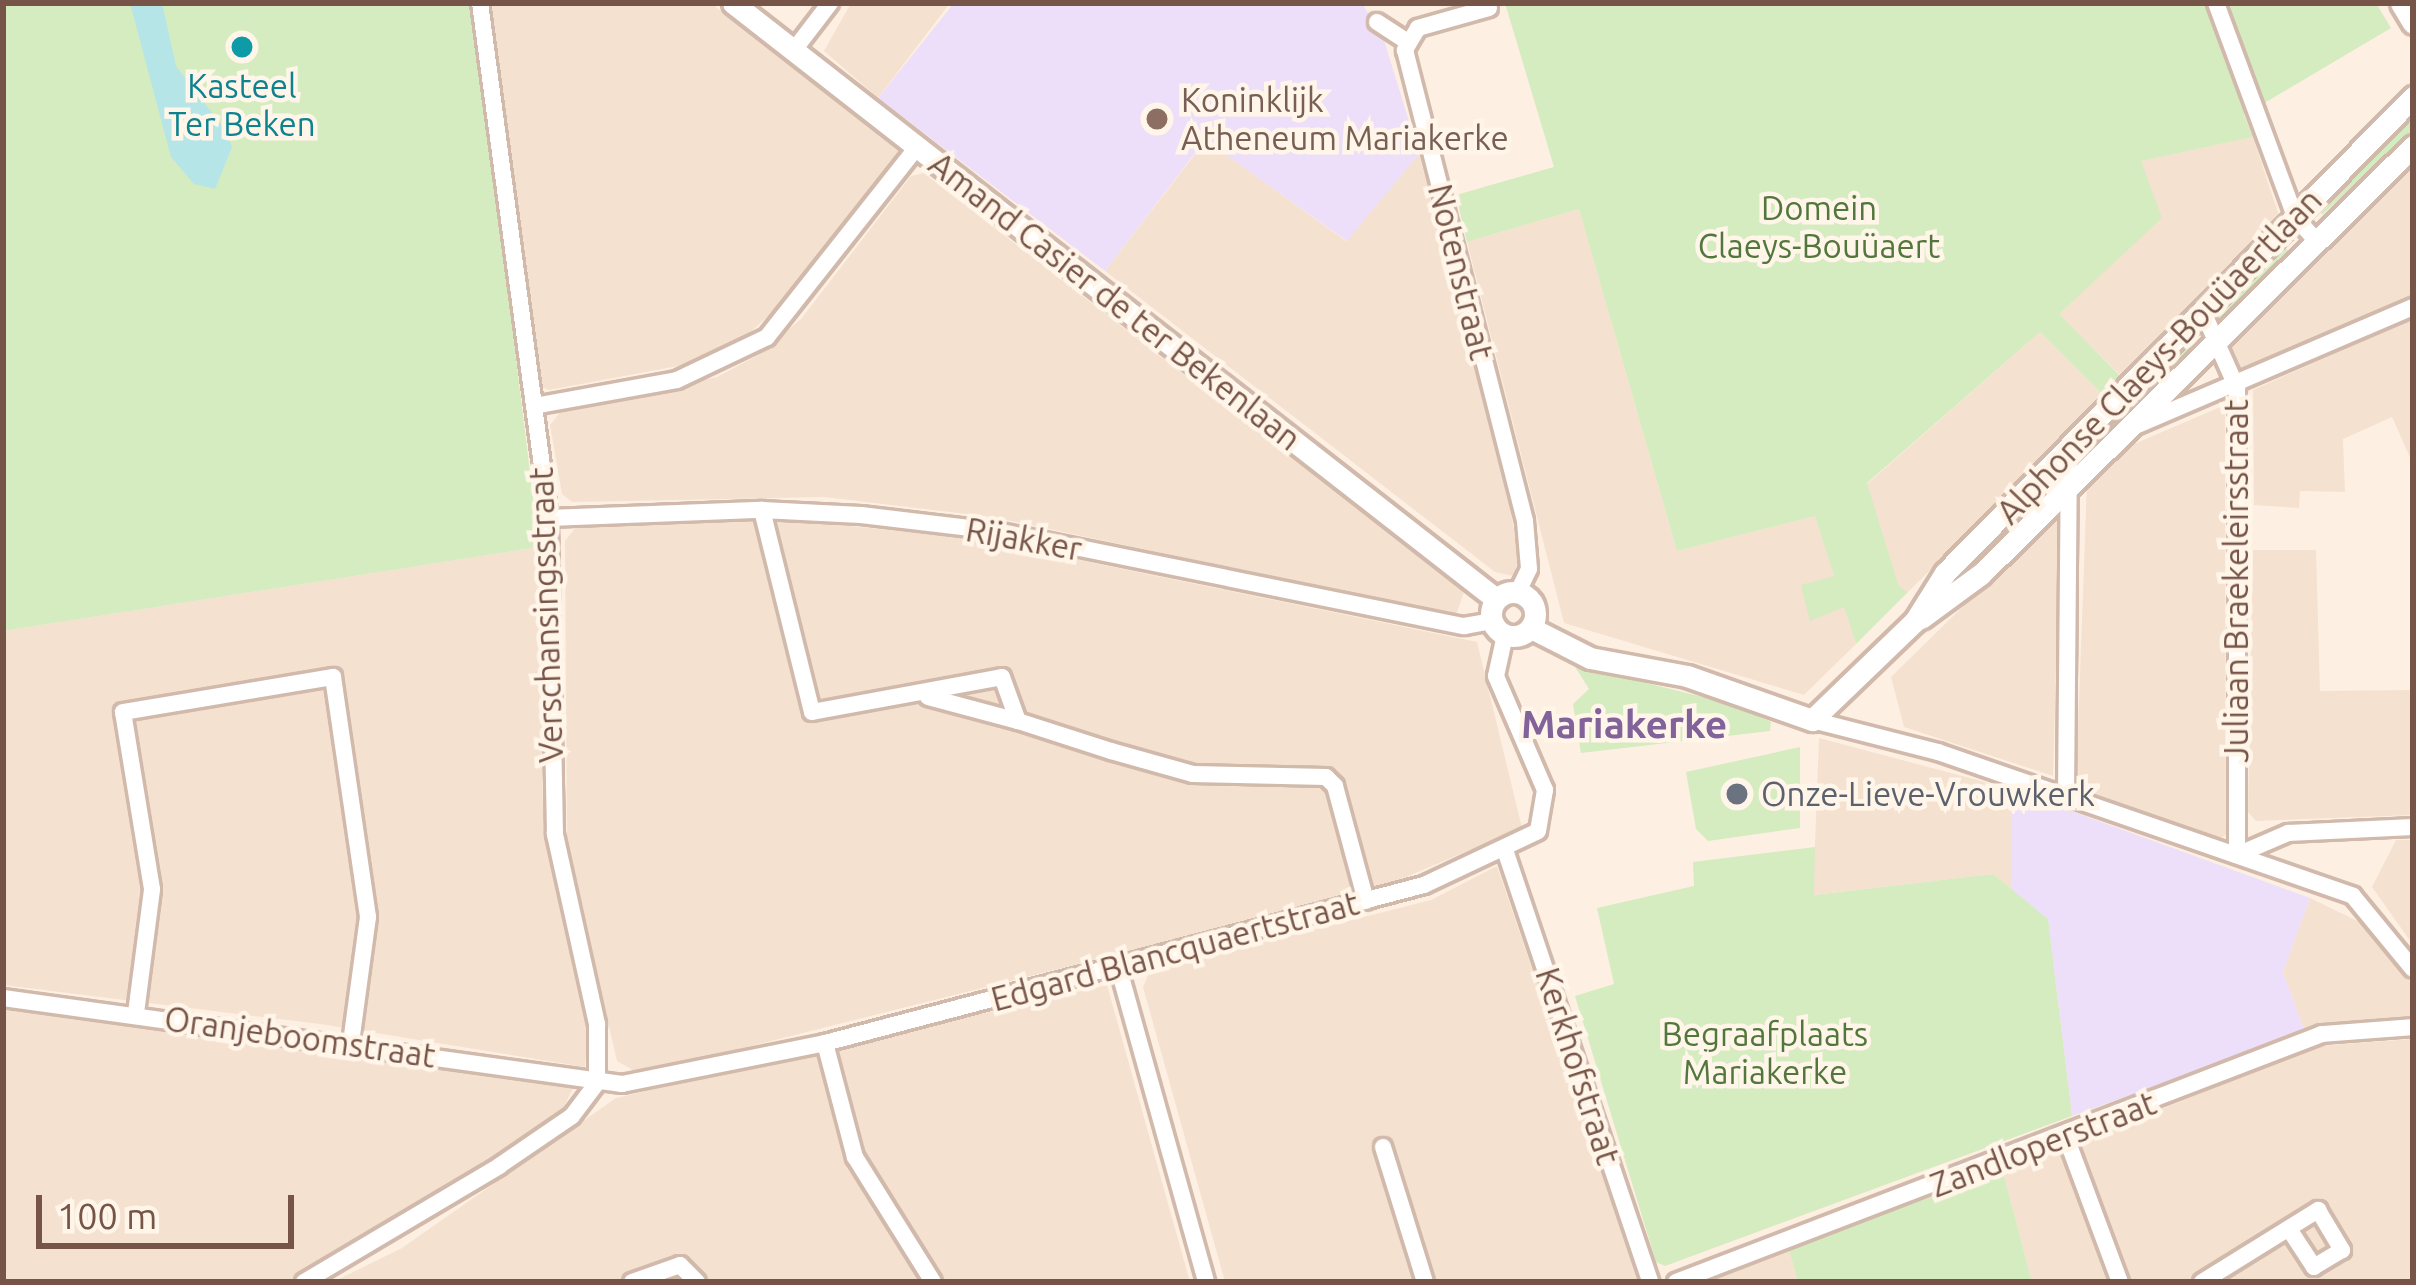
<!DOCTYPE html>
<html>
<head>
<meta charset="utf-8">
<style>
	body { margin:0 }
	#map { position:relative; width:2416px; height:1285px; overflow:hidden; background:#fdf0e2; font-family:Ubuntu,sans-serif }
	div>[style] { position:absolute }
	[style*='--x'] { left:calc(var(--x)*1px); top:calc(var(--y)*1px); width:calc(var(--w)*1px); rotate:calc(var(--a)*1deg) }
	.residential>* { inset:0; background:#f5e1d0 }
	.education>* { inset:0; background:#eddff9 }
	.green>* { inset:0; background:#d5ebc0 }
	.water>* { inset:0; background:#b6e5e8 }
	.roads { filter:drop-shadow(3px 0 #d1b9ab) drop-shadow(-3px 0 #d1b9ab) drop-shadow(0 3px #d1b9ab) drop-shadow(0 -3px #d1b9ab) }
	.minor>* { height:16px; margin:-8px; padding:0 8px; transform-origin:8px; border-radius:8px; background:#fff }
	.tertiary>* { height:21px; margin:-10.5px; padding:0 10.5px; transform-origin:10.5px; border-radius:10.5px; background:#fff }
	.tertiary>.ring { margin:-10.5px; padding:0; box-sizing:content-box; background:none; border:21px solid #fff; border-radius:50% }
	.dots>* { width:33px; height:33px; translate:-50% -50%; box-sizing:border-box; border:6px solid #fff5e9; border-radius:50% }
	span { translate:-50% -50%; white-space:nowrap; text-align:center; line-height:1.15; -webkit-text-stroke:9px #fff5e9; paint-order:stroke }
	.culture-label { font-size:33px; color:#0d838f }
	.education-label { font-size:33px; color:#785e54 }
	.left { translate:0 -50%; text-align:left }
	.park-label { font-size:33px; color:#52773c }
	.street-label { font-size:33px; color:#765447 }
	.worship-label { font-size:33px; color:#5b616d }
	.quarter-label { font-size:39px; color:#82629a; font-weight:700 }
	.frame { position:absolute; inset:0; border:6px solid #765447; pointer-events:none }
	.scale { position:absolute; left:36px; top:1195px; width:258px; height:54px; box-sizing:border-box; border:6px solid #765447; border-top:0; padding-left:15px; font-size:36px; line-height:42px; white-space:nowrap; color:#765447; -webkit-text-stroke:9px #fff5e9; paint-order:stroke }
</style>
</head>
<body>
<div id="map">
	<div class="residential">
		<div style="clip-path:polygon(489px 3px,711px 3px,902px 154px,800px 287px,736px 345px,689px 364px,549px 390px,539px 386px,526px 301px)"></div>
		<div style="clip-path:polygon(851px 3px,950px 3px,878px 98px,824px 51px)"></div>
		<div style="clip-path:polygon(2253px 137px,2279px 216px,2124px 379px,2058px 314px,2161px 218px,2140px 161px)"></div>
		<div style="clip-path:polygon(1206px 140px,1346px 241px,1419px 154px,1501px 459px,1519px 557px,1513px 576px,1495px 572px,1105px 271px)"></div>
		<div style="clip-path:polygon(2413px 160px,2413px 296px,2243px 372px,2229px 341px)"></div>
		<div style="clip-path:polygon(924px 173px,1464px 592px,1456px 615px,992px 517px,824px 497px,572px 502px,562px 494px,550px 425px,561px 411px,717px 377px,758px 355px,801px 319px,911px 176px)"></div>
		<div style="clip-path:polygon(1579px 209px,1677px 551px,1815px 516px,1856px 644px,1804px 695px,1564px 623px,1467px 242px)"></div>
		<div style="clip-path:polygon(2413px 318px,2413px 464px,2392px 417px,2343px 439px,2345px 492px,2300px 491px,2299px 508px,2254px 505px,2253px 390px)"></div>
		<div style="clip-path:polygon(2040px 332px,2105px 397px,1908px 592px,1899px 586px,1867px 484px)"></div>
		<div style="clip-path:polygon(2225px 405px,2226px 835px,2216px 840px,2080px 792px,2076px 784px,2087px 482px,2113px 453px)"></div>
		<div style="clip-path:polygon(784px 519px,982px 540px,1477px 642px,1522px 828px,1380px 888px,640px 1074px,617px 1061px,567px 844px,565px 541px,577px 526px)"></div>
		<div style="clip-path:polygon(2052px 519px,2060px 522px,2053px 776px,1904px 727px,1891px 677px)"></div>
		<div style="clip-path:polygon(539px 547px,543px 812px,590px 1011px,585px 1067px,320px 1024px,3px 985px,3px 631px)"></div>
		<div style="clip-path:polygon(2253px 550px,2316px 550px,2320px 691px,2413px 690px,2413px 815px,2256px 821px,2248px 812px)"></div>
		<div style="clip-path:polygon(1819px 738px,2011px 789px,2011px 889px,1993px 874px,1813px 895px)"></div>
		<div style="clip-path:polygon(2396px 840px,2413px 840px,2413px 945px,2372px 887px)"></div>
		<div style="clip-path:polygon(1497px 866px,1638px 1279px,1225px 1282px,1143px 987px,1150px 971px,1431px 900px)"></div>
		<div style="clip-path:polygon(2310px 898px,2374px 929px,2413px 986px,2413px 1021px,2305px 1032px,2283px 972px)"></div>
		<div style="clip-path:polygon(1107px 985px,1190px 1282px,333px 1282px,402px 1248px,616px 1098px)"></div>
		<div style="clip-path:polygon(3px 1004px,310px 1043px,574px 1086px,560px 1115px,508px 1152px,323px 1267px,283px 1282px,3px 1282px)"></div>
		<div style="clip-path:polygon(2413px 1039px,2413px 1282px,2128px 1282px,2080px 1142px,2317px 1046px)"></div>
		<div style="clip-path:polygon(2058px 1150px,2064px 1158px,2107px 1282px,2032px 1282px,2003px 1172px)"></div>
		<div style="clip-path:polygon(1788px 1247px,1798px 1282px,1698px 1282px)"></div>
	</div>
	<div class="education">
		<div style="clip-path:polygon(954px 3px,1362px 3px,1384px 40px,1419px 154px,1347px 241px,1205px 140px,1105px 271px,878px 98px)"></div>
		<div style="clip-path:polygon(2011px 789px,2310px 898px,2283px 972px,2305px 1032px,2072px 1116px,2048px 920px,2011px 889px)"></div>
	</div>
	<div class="green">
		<div style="clip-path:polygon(3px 3px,473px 3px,539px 547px,3px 631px)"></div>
		<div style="clip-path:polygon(1505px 3px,2376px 3px,2391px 28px,2244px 115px,2253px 137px,2141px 161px,2162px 218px,2059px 314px,2123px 379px,2105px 397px,2040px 332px,1867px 483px,1899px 586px,1908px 592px,1856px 644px,1844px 607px,1810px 621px,1801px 585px,1834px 576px,1815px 516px,1677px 551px,1579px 209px,1467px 242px,1456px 195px,1554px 167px)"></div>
		<div style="clip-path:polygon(2413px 107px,2413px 131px,2322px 215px,2319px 205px)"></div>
		<div style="clip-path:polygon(2279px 244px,2292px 253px,2223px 320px,2216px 317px)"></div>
		<div style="clip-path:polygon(2190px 338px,2197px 347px,2087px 449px,2086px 443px)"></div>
		<div style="clip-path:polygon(1574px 665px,1731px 704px,1771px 722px,1770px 731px,1581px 753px,1573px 704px,1589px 689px)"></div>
		<div style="clip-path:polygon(1800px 747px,1800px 828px,1708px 841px,1696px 829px,1686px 772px)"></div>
		<div style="clip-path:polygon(1815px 847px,1814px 895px,1993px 874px,2048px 919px,2072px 1116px,1665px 1266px,1656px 1262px,1575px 996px,1614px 984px,1597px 908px,1694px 886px,1693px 862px)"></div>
		<div style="clip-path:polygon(2003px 1172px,2032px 1282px,1798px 1282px,1788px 1247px)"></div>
	</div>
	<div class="water">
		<div style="clip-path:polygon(130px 3px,162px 3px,176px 66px,226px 131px,232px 147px,215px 189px,194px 184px,171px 157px)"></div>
	</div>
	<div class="roads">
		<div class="minor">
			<div style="--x:2216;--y:3;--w:228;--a:69.7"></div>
			<div style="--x:2295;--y:217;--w:31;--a:48"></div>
			<div style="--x:1489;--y:8;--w:74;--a:164.3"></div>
			<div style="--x:1418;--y:28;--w:26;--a:121"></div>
			<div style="--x:1405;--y:50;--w:486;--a:75.7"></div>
			<div style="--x:1525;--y:521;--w:48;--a:85.2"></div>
			<div style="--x:1529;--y:569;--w:25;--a:116"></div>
			<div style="--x:1377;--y:22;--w:35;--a:33"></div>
			<div style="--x:794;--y:50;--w:59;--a:-52.5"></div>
			<div style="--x:2204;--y:314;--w:81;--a:66"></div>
			<div style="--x:2237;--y:388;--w:467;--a:90"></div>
			<div style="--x:534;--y:406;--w:145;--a:-10.3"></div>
			<div style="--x:677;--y:380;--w:100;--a:-25.5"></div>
			<div style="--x:767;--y:337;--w:241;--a:-51.7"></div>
			<div style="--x:2133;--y:427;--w:305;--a:-23.2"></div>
			<div style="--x:762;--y:510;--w:208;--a:76.1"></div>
			<div style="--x:812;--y:712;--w:193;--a:-10.4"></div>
			<div style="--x:1002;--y:677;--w:47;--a:70"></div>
			<div style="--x:1018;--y:721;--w:98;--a:17.9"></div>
			<div style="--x:1111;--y:751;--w:85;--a:15.7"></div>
			<div style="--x:1193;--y:774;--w:133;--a:1.3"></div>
			<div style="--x:1326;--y:777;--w:13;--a:45"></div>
			<div style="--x:1335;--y:786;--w:119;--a:74.9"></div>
			<div style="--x:549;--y:518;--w:213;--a:-2.2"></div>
			<div style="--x:762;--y:510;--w:99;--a:2.9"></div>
			<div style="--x:861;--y:515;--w:136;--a:6.8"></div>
			<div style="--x:996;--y:531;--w:478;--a:11.5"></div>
			<div style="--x:1464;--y:626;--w:28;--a:-10"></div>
			<div style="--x:928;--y:697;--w:93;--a:14.9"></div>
			<div style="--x:1812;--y:720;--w:130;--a:14.3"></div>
			<div style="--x:1938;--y:752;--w:439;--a:19.1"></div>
			<div style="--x:2353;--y:896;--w:94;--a:50.6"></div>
			<div style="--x:2066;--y:796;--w:346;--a:-89.5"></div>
			<div style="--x:1505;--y:850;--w:456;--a:71.4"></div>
			<div style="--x:2237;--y:855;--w:56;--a:-23.3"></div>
			<div style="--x:2288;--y:833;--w:125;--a:-2.7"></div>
			<div style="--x:1118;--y:966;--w:328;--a:74.4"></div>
			<div style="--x:3;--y:998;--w:625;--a:7.91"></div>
			<div style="--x:622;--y:1084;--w:207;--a:-11.4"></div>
			<div style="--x:825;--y:1043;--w:619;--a:-14.78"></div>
			<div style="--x:1424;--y:885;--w:126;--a:-25.3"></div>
			<div style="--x:1538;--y:831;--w:42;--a:-80.3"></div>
			<div style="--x:1545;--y:790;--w:124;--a:-113.3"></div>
			<div style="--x:1496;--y:676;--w:42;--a:-77.6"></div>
			<div style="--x:136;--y:1013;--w:125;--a:-82.6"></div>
			<div style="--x:152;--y:889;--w:179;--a:-99.3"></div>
			<div style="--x:123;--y:712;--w:213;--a:-9.5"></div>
			<div style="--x:333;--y:677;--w:243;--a:81.7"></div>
			<div style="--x:368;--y:917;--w:126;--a:97.7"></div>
			<div style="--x:825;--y:1043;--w:118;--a:75.3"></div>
			<div style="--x:855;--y:1157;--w:147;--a:58"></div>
			<div style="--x:2066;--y:1137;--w:155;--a:69.6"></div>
			<div style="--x:1383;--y:1147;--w:141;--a:72.7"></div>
			<div style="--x:304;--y:1282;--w:227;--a:-30.7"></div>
			<div style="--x:499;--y:1166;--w:88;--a:-34.4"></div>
			<div style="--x:572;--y:1116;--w:41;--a:-52.9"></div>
			<div style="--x:597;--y:1083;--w:59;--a:-90"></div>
			<div style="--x:597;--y:1024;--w:195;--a:-102.5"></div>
			<div style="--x:555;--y:834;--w:316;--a:-91.1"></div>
			<div style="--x:549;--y:518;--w:520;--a:-97.63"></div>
			<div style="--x:632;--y:1282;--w:51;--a:-19.5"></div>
			<div style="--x:680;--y:1265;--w:24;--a:45"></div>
			<div style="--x:1676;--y:1282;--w:692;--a:-21"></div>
			<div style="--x:2322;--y:1034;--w:91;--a:-4.4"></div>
			<div style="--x:2202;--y:1282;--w:137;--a:-31.8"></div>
			<div style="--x:2318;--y:1210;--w:47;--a:59"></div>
			<div style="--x:2342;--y:1250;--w:33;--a:149"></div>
			<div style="--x:2314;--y:1267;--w:45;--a:-123.3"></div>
		</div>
		<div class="tertiary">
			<div style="--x:733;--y:3;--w:968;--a:37.99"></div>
			<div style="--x:2401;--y:3;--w:23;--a:59"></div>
			<div class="ring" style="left:1491px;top:592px;width:23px;height:23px"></div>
			<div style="--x:1921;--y:618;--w:74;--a:-36.3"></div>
			<div style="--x:1981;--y:574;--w:608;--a:-44.73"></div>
			<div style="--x:1531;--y:628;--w:66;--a:27"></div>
			<div style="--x:1590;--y:658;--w:99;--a:10.5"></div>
			<div style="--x:1687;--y:676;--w:133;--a:19.4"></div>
			<div style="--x:1812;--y:720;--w:143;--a:-43.9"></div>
			<div style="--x:1915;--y:621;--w:57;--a:-58"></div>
			<div style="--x:1945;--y:573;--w:668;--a:-45.49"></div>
		</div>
	</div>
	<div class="dots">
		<div style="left:242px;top:47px;background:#0f9aa8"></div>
		<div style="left:1157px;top:119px;background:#8d6e63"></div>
		<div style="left:1737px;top:794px;background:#6b7280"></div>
	</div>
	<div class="culture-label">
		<span style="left:242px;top:105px">Kasteel<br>Ter Beken</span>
	</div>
	<div class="education-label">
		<span class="left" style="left:1181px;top:119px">Koninklijk<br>Atheneum Mariakerke</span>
	</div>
	<div class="park-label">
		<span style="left:1819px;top:227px">Domein<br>Claeys-Bouüaert</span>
		<span style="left:1765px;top:1053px">Begraafplaats<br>Mariakerke</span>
	</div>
	<div class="street-label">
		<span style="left:1461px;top:272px;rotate:76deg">Notenstraat</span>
		<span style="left:1115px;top:301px;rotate:38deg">Amand Casier de ter Bekenlaan</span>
		<span style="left:2159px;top:356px;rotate:-46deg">Alphonse Claeys-Bouüaertlaan</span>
		<span style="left:1024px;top:539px;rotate:10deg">Rijakker</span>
		<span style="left:2236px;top:581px;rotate:-90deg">Juliaan Braekeleirsstraat</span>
		<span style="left:546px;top:615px;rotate:-92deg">Verschansingsstraat</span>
		<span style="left:1175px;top:951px;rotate:-15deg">Edgard Blancquaertstraat</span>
		<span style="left:300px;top:1037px;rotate:8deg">Oranjeboomstraat</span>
		<span style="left:1578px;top:1066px;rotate:72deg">Kerkhofstraat</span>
		<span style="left:2043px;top:1144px;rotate:-21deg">Zandloperstraat</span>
	</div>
	<div class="worship-label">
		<span class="left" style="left:1761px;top:794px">Onze-Lieve-Vrouwkerk</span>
	</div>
	<div class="quarter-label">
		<span style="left:1624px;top:724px">Mariakerke</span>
	</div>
	<div class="frame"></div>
	<div class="scale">100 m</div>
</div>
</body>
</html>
